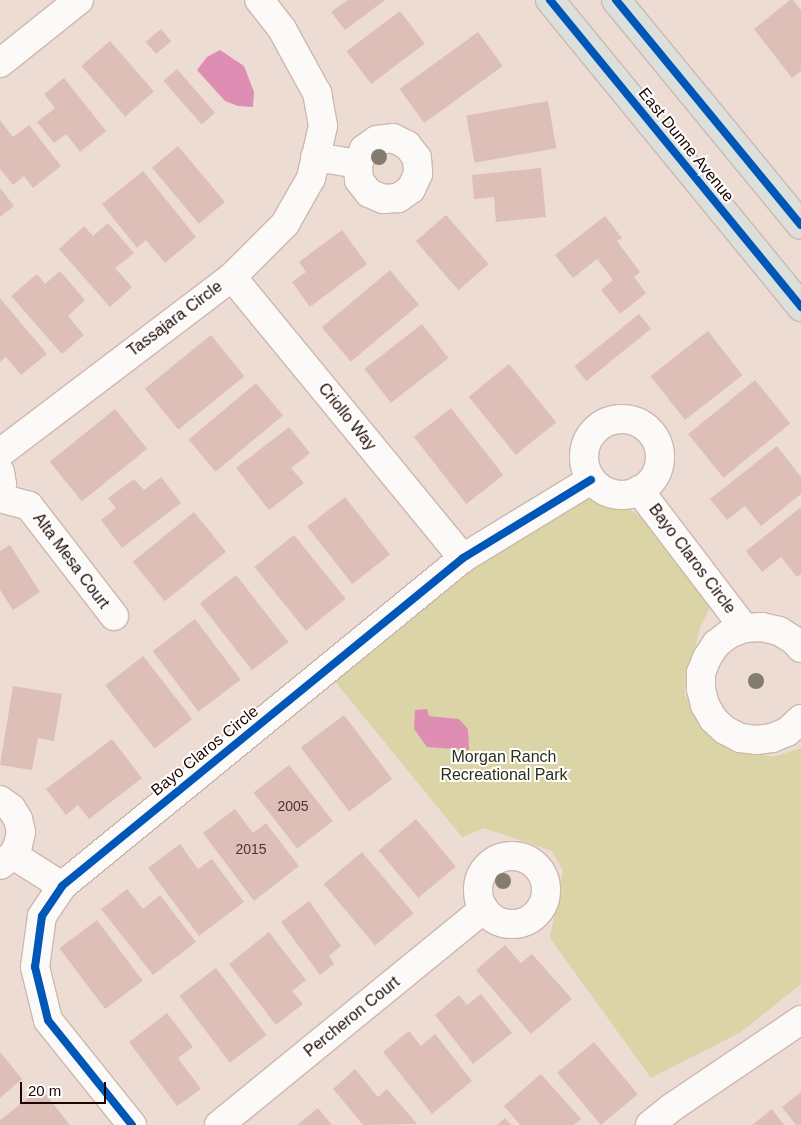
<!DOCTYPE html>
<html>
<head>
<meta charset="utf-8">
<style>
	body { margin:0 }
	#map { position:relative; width:801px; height:1125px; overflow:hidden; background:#eddcd3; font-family:Arial,sans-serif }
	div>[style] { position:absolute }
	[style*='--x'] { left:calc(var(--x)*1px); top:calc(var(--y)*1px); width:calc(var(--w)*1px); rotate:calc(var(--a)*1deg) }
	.green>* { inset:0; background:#dad4a6 }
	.water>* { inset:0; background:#de8eb2 }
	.building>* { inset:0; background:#debfb8; transform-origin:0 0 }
	.roads { filter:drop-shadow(1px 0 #ceb8ad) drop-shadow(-1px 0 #ceb8ad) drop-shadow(0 1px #ceb8ad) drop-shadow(0 -1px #ceb8ad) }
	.minor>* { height:28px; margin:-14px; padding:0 14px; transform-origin:14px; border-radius:14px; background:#fcfaf8 }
	.minor>.ring { margin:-14px; padding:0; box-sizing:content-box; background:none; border:28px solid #fcfaf8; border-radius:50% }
	.major>* { height:28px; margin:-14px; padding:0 14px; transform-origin:14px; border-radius:14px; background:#dbe0dc }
	.cycleway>* { height:8px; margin:-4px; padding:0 4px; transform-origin:4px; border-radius:4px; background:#0057b8 }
	.trees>* { width:16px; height:16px; margin:-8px; border-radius:50%; background:#847d6d }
	span { translate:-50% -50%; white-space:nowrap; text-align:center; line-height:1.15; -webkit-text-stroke:4px #fff; paint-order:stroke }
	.number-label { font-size:14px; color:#4e342e }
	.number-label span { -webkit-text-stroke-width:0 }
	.street-label { font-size:16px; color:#1e0500 }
	.park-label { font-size:16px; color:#2e2f19 }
	.scale { position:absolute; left:20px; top:1082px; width:86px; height:22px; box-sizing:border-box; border:2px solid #1e0500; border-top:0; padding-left:6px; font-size:15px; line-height:18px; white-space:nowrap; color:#1e0500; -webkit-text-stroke:4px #fff; paint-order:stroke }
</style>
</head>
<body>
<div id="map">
	<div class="green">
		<div style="clip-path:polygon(587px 496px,635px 512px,716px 596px,700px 627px,684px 695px,718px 740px,773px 757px,801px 748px,801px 984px,741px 1032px,651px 1078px,550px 938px,563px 871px,552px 851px,484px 828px,462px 837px,333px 679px,426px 597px)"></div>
	</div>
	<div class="water">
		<div style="clip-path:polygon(220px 50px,244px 66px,254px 92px,253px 107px,238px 106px,225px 101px,197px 70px,207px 57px)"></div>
		<div style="clip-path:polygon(427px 709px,429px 716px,459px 719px,468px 729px,469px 750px,427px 747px,414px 729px,415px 710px)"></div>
	</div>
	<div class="building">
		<div style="clip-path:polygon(348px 0,385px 0,345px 30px,331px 12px)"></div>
		<div style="clip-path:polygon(790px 0,793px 0,801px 10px,801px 71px,792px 78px,754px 29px)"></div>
		<div style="left:400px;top:11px;width:41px;height:67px;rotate:53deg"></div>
		<div style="left:161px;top:29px;width:16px;height:20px;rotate:50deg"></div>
		<div style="left:478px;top:32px;width:42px;height:97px;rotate:54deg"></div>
		<div style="left:110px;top:41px;width:67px;height:38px;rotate:49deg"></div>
		<div style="left:177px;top:69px;width:58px;height:18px;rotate:49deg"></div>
		<div style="clip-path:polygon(64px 78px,106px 131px,80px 152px,66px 134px,54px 143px,37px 122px,55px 108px,44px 94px)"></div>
		<div style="left:548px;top:101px;width:48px;height:83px;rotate:80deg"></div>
		<div style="clip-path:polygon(0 120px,13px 137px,29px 125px,61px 166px,33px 188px,24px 176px,13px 185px,0 169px)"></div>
		<div style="left:178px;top:146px;width:73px;height:34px;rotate:50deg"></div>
		<div style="clip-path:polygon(541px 168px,546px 217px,496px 222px,494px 197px,474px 199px,472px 175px)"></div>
		<div style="clip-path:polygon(143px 171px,196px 237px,165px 263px,146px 240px,137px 248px,102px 204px)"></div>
		<div style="clip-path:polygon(0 188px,14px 206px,0 217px)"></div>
		<div style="left:446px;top:215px;width:65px;height:40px;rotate:49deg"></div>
		<div style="clip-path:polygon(605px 216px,622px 238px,617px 241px,640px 272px,634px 277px,646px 293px,620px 314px,601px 290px,613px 280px,597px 259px,573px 278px,555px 255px)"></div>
		<div style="clip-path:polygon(108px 223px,134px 253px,115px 268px,132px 287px,110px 307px,59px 249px,84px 226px,93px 236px)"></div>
		<div style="clip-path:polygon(342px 230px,367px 264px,310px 307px,292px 282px,306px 272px,299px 262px)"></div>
		<div style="left:390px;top:270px;width:45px;height:89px;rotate:50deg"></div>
		<div style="clip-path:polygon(60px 271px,85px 300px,68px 316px,84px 335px,62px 354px,11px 296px,37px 274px,45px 284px)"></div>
		<div style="clip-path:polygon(0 298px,47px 354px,21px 375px,6px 357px,0 362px)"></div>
		<div style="left:639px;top:314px;width:19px;height:83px;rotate:51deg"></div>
		<div style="left:422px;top:324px;width:43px;height:73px;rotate:52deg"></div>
		<div style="left:708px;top:331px;width:56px;height:73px;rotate:52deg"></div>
		<div style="left:211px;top:335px;width:53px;height:85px;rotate:51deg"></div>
		<div style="left:509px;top:364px;width:75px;height:52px;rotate:51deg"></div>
		<div style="left:755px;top:380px;width:56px;height:86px;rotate:51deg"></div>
		<div style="left:256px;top:383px;width:42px;height:88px;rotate:50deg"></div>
		<div style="left:451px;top:408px;width:85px;height:47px;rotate:52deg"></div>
		<div style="left:115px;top:409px;width:51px;height:84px;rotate:51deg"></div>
		<div style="clip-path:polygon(289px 427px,310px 453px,291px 468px,304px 483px,269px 510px,236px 468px)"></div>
		<div style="clip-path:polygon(777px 446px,801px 477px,801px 494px,761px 526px,745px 506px,727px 520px,710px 499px)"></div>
		<div style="clip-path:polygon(161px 477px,181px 503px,122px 548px,101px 520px,116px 508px,108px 498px,134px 479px,144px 490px)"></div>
		<div style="left:345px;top:497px;width:73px;height:48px;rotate:52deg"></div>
		<div style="clip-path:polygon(801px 507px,801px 574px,797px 577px,781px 557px,762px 572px,746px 551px)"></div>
		<div style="left:194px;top:512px;width:51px;height:79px;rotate:51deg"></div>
		<div style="left:294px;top:535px;width:82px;height:51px;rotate:51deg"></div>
		<div style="clip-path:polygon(10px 545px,40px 592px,13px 610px,0 590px,0 551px)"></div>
		<div style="left:236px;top:575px;width:85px;height:46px;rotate:52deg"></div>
		<div style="left:195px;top:619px;width:76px;height:53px;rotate:53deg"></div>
		<div style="left:143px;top:656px;width:80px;height:48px;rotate:52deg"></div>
		<div style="clip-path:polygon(13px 686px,62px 694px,54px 741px,38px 738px,32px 770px,0 765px)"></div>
		<div style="left:344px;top:715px;width:80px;height:54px;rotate:53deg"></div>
		<div style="clip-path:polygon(112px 739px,142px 778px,89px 819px,78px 805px,66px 815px,46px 789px)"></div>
		<div style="left:289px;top:765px;width:71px;height:45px;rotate:52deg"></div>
		<div style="clip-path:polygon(235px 809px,253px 833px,266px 823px,299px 866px,254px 901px,203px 833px)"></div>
		<div style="left:416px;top:819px;width:62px;height:49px;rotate:50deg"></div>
		<div style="clip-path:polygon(180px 844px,198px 869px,212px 859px,244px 902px,199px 936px,148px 868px)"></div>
		<div style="left:362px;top:852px;width:80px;height:50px;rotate:50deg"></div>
		<div style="clip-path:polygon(127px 889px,143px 909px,160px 895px,196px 942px,153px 975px,101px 909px)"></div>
		<div style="clip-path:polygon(309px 901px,341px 946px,329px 956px,334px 964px,320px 975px,281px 922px)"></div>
		<div style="left:97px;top:920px;width:76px;height:47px;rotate:53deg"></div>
		<div style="clip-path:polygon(269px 932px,306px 980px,292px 991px,303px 1004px,276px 1025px,229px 964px)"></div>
		<div style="clip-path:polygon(505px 945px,521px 963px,532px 954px,572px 999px,531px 1034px,476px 970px)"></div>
		<div style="left:216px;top:968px;width:84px;height:46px;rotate:53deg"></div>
		<div style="clip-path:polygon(481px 994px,512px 1033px,473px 1064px,435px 1015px,459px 995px,467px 1005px)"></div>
		<div style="clip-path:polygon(167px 1013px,193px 1047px,178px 1058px,201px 1089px,177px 1106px,129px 1042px)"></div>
		<div style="clip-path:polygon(409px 1031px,421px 1046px,435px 1034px,472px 1081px,432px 1114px,383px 1052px)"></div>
		<div style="left:594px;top:1042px;width:68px;height:48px;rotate:50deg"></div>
		<div style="clip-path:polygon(0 1052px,22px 1079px,0 1098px)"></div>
		<div style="clip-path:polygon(355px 1069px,378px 1097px,387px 1089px,417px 1124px,363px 1125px,333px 1089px)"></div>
		<div style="clip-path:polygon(541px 1074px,581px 1119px,574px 1125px,520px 1125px,504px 1106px)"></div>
		<div style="clip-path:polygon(41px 1088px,70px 1125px,0 1125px,0 1120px)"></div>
		<div style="clip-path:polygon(801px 1092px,801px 1125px,796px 1125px,782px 1107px)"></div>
		<div style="clip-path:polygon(318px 1108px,332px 1125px,297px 1125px)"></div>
		<div style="clip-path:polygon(772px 1109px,784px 1125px,752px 1125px)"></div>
		<div style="clip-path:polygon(505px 1118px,511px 1125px,497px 1125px)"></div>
	</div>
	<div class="roads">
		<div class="minor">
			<div style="--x:0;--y:63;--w:101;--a:-38.6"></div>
			<div style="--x:315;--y:157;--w:44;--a:9.2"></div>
			<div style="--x:358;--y:164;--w:16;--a:-68"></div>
			<div style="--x:364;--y:149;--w:16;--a:-35"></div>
			<div style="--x:377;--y:140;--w:16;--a:-7"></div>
			<div style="--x:393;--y:138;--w:16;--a:27"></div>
			<div style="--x:407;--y:145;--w:16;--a:52"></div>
			<div style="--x:417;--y:158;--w:16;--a:86"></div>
			<div style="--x:418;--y:174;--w:17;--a:115"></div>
			<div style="--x:411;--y:189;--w:16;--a:145"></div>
			<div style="--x:398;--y:198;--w:15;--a:176"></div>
			<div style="--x:383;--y:199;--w:15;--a:-157"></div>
			<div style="--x:369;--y:193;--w:16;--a:-128"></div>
			<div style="--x:359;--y:180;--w:16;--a:-94"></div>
			<div style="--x:232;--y:277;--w:364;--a:50.6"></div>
			<div class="ring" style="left:584px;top:419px;width:48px;height:48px"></div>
			<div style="--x:0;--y:453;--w:291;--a:-37.2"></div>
			<div style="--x:232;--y:277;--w:75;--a:-45"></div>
			<div style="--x:285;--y:224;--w:53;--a:-60.5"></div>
			<div style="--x:311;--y:178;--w:53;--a:-77"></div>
			<div style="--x:323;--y:126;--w:34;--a:-100"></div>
			<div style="--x:317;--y:93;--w:73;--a:-118.7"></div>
			<div style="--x:282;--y:29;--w:37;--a:-128"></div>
			<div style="--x:0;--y:472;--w:12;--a:81"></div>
			<div style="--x:2;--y:484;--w:9;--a:103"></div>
			<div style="--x:639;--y:490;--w:173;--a:52.7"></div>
			<div style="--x:0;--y:498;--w:30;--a:15"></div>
			<div style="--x:29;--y:506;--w:139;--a:52.3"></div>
			<div style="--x:801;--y:648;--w:9;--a:-131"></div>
			<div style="--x:795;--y:641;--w:19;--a:-148"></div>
			<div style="--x:779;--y:631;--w:17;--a:-167"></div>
			<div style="--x:762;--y:627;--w:18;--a:177"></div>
			<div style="--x:744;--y:628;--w:16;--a:158"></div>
			<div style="--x:729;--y:634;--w:16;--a:142"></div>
			<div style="--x:716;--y:644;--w:17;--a:123"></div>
			<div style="--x:707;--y:658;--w:16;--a:112"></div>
			<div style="--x:701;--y:673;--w:16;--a:90"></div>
			<div style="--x:701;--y:689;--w:16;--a:76"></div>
			<div style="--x:705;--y:705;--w:16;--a:60"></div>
			<div style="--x:713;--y:719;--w:16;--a:43"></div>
			<div style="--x:725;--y:730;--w:17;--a:28"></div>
			<div style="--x:740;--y:738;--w:16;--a:7"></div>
			<div style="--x:756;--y:740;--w:16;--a:-7"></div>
			<div style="--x:772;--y:738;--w:16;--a:-22"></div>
			<div style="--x:787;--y:732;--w:19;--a:-43"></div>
			<div style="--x:0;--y:800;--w:14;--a:36"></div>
			<div style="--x:11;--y:808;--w:13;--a:58"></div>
			<div style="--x:18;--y:819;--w:13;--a:77"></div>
			<div style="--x:21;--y:832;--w:13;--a:103"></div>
			<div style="--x:18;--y:845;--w:11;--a:117"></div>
			<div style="--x:13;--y:855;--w:16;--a:142"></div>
			<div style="--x:13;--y:855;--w:58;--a:32.3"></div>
			<div class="ring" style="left:478px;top:856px;width:40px;height:40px"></div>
			<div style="--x:132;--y:1125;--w:134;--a:-128.7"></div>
			<div style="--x:48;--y:1020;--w:55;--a:-103.8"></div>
			<div style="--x:35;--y:967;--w:51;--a:-82.2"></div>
			<div style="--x:42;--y:916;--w:36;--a:-56"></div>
			<div style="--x:62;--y:886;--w:518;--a:-39.28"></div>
			<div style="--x:463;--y:558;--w:150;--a:-31.4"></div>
			<div style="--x:219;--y:1125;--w:342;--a:-39.2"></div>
			<div style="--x:650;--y:1125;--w:27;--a:-39"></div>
			<div style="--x:671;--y:1108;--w:157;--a:-34.1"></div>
		</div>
		<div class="major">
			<div style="--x:550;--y:0;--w:397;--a:50.7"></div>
			<div style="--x:616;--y:0;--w:291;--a:50.6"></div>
		</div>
	</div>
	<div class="cycleway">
		<div style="--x:550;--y:0;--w:397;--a:50.7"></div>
		<div style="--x:616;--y:0;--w:291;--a:50.6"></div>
		<div style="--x:132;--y:1125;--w:134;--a:-128.7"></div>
		<div style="--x:48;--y:1020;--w:55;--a:-103.8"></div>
		<div style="--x:35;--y:967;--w:51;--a:-82.2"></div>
		<div style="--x:42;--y:916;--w:36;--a:-56"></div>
		<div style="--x:62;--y:886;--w:518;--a:-39.28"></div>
		<div style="--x:463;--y:558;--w:150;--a:-31.4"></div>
	</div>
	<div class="trees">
		<div style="left:379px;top:157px"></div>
		<div style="left:756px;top:681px"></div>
		<div style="left:503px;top:881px"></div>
	</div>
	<div class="number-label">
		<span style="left:293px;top:806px">2005</span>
		<span style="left:251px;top:849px">2015</span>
	</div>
	<div class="street-label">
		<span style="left:686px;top:145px;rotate:51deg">East Dunne Avenue</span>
		<span style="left:175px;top:319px;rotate:-37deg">Tassajara Circle</span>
		<span style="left:347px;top:417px;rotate:51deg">Criollo Way</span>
		<span style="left:692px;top:559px;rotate:53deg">Bayo Claros Circle</span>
		<span style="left:71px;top:561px;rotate:53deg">Alta Mesa Court</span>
		<span style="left:205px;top:751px;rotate:-39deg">Bayo Claros Circle</span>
		<span style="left:352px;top:1017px;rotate:-39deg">Percheron Court</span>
	</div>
	<div class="park-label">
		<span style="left:504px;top:766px">Morgan Ranch<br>Recreational Park</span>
	</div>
	<div class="scale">20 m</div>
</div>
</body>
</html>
